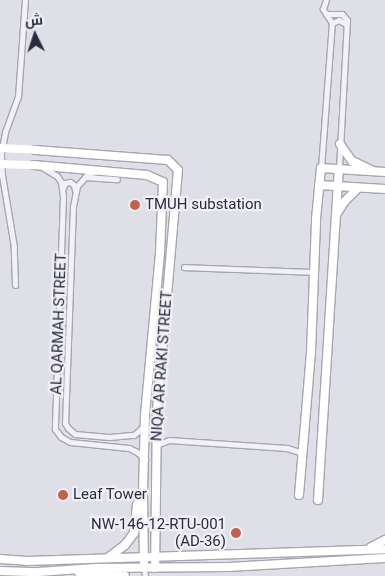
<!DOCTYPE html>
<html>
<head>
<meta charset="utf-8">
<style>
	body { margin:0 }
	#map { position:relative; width:385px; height:576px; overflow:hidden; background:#dfe0e7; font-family:Roboto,Cairo,sans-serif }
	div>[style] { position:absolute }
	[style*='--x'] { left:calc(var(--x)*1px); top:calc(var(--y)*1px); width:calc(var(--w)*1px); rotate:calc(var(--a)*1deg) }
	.roads { filter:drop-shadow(1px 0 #a5a6b1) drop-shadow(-1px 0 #a5a6b1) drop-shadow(0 1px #a5a6b1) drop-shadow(0 -1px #a5a6b1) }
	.street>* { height:5px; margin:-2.5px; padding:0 2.5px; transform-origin:2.5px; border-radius:2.5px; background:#f2f2f6 }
	.secondary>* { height:8px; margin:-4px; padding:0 4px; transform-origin:4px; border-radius:4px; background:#fff }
	.secondary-bridge>* { height:8px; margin:-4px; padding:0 4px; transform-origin:4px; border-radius:4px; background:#fff }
	.dots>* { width:14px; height:14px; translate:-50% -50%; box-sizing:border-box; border:2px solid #efeff5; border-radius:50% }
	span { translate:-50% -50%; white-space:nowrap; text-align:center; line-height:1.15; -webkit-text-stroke:4.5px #efeff5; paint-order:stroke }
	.poi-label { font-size:15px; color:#2a2b3d }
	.left { translate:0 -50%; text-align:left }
	.right { translate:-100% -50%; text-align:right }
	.street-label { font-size:15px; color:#2a2b3d }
	.north { position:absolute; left:10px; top:10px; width:50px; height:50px; -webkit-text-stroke:4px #efeff5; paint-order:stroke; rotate:356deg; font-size:14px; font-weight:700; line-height:20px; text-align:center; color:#2a2b3d }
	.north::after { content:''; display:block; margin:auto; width:18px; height:22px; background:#2a2b3d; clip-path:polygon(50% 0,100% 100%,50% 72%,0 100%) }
</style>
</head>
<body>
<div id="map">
	<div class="roads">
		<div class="street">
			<div style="--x:326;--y:14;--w:16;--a:0"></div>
			<div style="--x:342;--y:14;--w:8;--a:50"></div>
			<div style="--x:347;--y:20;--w:150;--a:93.1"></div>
			<div style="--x:332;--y:23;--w:8;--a:-23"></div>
			<div style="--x:339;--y:20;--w:8;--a:30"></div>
			<div style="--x:42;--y:167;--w:17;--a:31"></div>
			<div style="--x:57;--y:176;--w:7;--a:56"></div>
			<div style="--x:61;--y:182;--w:14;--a:82"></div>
			<div style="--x:63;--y:196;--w:233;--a:92"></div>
			<div style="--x:55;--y:429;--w:10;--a:53"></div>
			<div style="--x:61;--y:437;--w:10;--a:29"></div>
			<div style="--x:70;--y:442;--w:59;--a:5.8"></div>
			<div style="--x:129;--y:448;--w:9;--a:27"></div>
			<div style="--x:137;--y:452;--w:11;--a:41"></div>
			<div style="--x:321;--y:168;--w:145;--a:-85.7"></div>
			<div style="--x:332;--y:23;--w:17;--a:-123"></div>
			<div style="--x:323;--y:9;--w:9;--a:-72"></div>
			<div style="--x:96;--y:171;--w:10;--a:156"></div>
			<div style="--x:87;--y:175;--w:15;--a:132"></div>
			<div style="--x:77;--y:186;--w:20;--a:101"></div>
			<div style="--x:73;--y:206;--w:217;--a:92.1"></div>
			<div style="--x:65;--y:423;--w:6;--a:59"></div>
			<div style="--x:68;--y:428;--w:9;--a:41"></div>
			<div style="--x:75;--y:434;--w:34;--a:5"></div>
			<div style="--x:109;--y:437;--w:25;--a:-5"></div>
			<div style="--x:134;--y:435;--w:15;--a:-42"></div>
			<div style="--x:85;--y:177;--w:32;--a:4"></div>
			<div style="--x:63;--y:188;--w:5;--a:-68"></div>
			<div style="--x:65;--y:183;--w:5;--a:-11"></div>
			<div style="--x:70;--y:182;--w:5;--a:37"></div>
			<div style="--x:74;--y:185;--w:5;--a:79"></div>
			<div style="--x:184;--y:267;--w:131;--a:2.2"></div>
			<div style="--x:15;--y:285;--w:38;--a:-92"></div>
			<div style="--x:14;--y:247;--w:73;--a:-99.5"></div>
			<div style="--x:2;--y:175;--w:22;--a:-93"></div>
			<div style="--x:1;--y:153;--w:21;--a:-79"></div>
			<div style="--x:5;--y:132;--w:37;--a:-70"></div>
			<div style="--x:18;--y:97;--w:97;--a:-85.9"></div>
			<div style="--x:156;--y:445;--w:14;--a:-21"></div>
			<div style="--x:169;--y:440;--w:118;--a:3.9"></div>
			<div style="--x:287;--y:448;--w:16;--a:18"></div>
			<div style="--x:144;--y:568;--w:8;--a:83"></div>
		</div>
		<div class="secondary">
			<div style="--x:340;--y:144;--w:21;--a:55"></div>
			<div style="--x:352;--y:161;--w:21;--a:25"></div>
			<div style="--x:35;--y:150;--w:133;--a:4.3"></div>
			<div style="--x:168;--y:160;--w:14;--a:45"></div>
			<div style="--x:178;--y:170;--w:241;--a:95"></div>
			<div style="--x:157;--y:410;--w:158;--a:90.7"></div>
			<div style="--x:34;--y:165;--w:113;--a:5.1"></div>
			<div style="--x:147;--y:175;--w:17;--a:24"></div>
			<div style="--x:163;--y:182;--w:71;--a:92.4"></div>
			<div style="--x:160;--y:253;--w:163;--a:95.3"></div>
			<div style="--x:145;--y:415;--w:79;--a:91.5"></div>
			<div style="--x:143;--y:494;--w:74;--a:89.2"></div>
			<div style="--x:319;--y:185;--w:66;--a:3.5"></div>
			<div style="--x:336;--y:215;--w:15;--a:-58"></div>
			<div style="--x:344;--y:202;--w:20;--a:-45"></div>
			<div style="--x:299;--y:495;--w:144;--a:-85.2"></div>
			<div style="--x:311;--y:352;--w:133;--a:-87.8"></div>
			<div style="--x:316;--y:219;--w:51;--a:-84.4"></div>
			<div style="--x:321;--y:168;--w:64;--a:3.6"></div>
			<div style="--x:318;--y:500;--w:331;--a:-86.4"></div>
			<div style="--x:371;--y:547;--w:16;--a:-27"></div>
			<div style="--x:109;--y:557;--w:20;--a:-37"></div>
			<div style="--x:125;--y:545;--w:15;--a:-53"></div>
			<div style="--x:134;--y:533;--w:28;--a:-84"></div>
			<div style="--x:137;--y:505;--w:11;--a:-68"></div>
			<div style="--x:0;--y:559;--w:27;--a:4"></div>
			<div style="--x:27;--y:561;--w:358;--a:-1.9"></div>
			<div style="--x:0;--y:571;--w:38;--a:2"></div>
			<div style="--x:38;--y:572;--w:57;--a:-4"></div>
			<div style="--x:95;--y:568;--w:134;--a:-0.4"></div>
			<div style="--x:229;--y:567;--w:156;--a:-3.3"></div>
			<div style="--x:79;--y:573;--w:46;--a:3.7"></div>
		</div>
	</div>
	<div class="secondary-bridge">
		<div style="--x:0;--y:148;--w:35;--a:3"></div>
		<div style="--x:0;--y:164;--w:34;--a:2"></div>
	</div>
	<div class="dots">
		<div style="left:135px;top:205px;background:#c06151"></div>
		<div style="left:63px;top:495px;background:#c06151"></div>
		<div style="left:236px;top:533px;background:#c06151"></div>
	</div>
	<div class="poi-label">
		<span class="left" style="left:145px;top:205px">TMUH substation</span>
		<span class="left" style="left:73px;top:495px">Leaf Tower</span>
		<span class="right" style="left:226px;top:533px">NW-146-12-RTU-001<br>(AD-36)</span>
	</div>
	<div class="street-label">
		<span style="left:59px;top:324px;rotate:-88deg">AL QARMAH STREET</span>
		<span style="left:162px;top:366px;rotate:-86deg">NIQA AR RAKI STREET</span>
	</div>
	<div class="north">ش</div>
</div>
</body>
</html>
